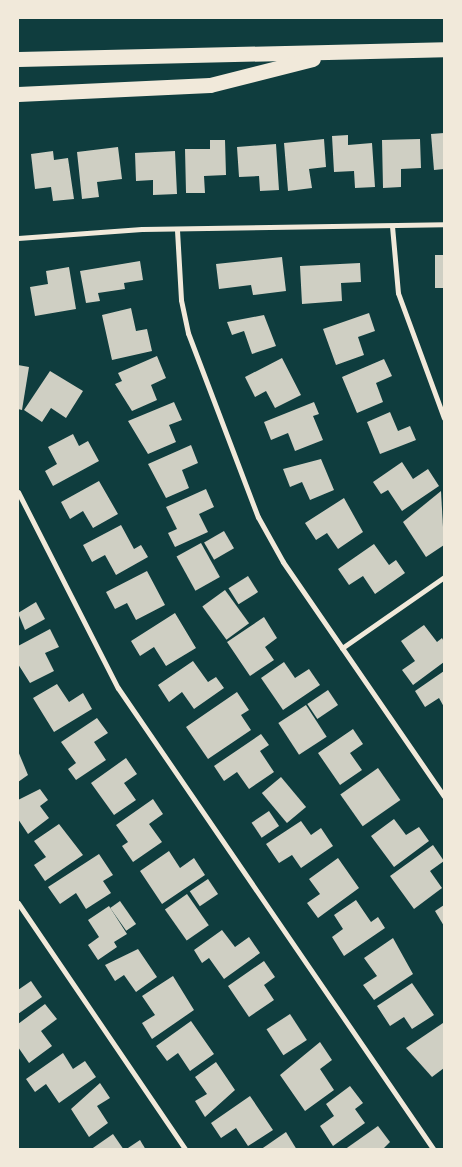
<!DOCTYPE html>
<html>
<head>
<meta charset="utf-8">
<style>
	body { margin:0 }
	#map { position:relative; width:462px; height:1167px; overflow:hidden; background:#0f3d3e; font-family:Karla,sans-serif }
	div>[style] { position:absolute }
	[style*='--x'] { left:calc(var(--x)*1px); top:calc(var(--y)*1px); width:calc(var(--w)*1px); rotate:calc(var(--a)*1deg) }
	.building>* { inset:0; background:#cfcfc3; transform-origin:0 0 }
	.minor>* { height:5px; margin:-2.5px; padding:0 2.5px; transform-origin:2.5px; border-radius:2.5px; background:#f1e9da }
	.motorway>* { height:15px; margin:-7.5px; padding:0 7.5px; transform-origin:7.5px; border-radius:7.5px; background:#f1e9da }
	span { translate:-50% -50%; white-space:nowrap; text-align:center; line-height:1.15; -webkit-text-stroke:4px #f1e9da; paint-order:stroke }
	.frame { position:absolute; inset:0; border:19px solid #f1e9da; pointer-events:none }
</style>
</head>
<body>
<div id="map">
	<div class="building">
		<div style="clip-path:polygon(444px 133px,444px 169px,434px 170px,431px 134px)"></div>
		<div style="clip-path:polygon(348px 135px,348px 145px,372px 143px,375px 187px,355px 188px,354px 171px,334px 172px,332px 136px)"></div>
		<div style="clip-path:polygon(324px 139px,326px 167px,309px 169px,312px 188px,288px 191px,284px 143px)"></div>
		<div style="clip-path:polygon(420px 139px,421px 168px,401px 169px,401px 187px,383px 188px,382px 140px)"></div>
		<div style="clip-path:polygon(210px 140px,225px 140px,226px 175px,204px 176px,205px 193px,186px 193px,185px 149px,210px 149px)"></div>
		<div style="clip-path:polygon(276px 144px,279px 190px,260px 191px,259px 176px,239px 177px,237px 147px)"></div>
		<div style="clip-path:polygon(118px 147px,122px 179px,97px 182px,99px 197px,82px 199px,77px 152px)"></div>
		<div style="clip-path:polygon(53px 151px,54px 160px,68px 158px,74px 199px,53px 201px,51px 187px,35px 189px,31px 154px)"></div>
		<div style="clip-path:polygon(175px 151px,177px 194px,153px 195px,153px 180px,136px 181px,135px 153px)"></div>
		<div style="left:435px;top:255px;width:9px;height:33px"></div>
		<div style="clip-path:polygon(282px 257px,286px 291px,253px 295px,251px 285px,219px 289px,216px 264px)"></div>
		<div style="clip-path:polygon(140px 261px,143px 280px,124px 283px,125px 289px,98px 293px,100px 301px,86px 303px,80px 271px)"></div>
		<div style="clip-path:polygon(360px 263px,361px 282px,341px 283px,342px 301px,302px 304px,300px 266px)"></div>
		<div style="clip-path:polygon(69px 267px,76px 309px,35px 316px,30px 287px,48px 284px,46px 271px)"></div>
		<div style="clip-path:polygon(131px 308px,136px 331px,147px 329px,152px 351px,112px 360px,102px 315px)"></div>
		<div style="clip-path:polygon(369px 313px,375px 331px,358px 337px,364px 355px,336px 365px,323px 329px)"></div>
		<div style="clip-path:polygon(264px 315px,276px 346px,252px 354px,244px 331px,232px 335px,227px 322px)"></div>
		<div style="clip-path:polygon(157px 356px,166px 378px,151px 385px,157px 400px,132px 411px,115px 384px,122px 381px,118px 373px)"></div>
		<div style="clip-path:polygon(282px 358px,301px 395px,275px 408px,266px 391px,255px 397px,245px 377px)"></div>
		<div style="clip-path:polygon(384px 359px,392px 376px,376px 383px,383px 402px,357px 413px,342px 377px)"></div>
		<div style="clip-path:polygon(18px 365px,29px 367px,22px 410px,18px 409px)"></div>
		<div style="clip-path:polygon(50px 371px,83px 391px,66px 418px,51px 408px,42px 422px,24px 410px)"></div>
		<div style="clip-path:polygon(174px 402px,182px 420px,169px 425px,176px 442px,148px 454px,128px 421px)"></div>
		<div style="clip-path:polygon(314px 402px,319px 414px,313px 416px,323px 440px,295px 451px,288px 433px,271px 440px,264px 422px)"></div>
		<div style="clip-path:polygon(390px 412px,398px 431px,410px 426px,416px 440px,380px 454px,367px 422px)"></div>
		<div style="clip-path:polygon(73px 434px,79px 446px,88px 441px,99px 461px,53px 486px,45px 471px,57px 464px,48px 447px)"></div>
		<div style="clip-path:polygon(191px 445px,198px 463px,182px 470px,189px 488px,166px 498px,148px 464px)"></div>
		<div style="clip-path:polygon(321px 459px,334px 490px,310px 500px,302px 482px,290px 487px,283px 469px)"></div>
		<div style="clip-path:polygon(402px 462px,413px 479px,428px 469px,439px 486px,402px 511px,388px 490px,381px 494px,373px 482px)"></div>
		<div style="clip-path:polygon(99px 481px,118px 514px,93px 528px,83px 511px,70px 519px,61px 502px)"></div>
		<div style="clip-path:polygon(206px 489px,214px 507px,199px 514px,208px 532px,175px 547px,168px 533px,177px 529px,166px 507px)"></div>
		<div style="clip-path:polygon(441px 491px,444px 545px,426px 557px,403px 522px)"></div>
		<div style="clip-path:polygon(344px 498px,363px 532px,338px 549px,327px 533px,316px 540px,305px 523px)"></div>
		<div style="clip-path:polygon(121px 525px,134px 549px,141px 545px,148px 557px,116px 575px,105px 555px,92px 562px,83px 545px)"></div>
		<div style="left:224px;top:531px;width:20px;height:23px;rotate:60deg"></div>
		<div style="left:201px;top:543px;width:39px;height:28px;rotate:61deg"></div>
		<div style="clip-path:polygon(374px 544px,389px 565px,396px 560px,405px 573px,375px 594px,363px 576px,349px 585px,338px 569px)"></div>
		<div style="clip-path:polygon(147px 571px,165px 605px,136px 620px,127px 603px,115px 609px,106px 592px)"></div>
		<div style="left:248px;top:576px;width:19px;height:23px;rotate:58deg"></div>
		<div style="left:225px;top:590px;width:41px;height:28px;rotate:54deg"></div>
		<div style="clip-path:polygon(36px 602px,45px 619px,25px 630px,18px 613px)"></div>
		<div style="clip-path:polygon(175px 613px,196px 648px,166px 666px,154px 647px,140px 656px,131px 641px)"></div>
		<div style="clip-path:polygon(264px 617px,277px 638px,265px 647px,274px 660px,250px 676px,227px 642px)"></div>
		<div style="clip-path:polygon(424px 625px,437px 642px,442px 638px,444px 642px,444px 662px,413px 685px,402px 670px,415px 661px,401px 641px)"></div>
		<div style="clip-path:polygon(50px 629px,59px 647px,45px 653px,54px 671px,30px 683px,18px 664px,18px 646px)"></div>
		<div style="clip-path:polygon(193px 661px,208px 682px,216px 677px,224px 688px,194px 709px,182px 692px,169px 702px,158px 685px)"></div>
		<div style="clip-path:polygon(284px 662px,295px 678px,309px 669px,320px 685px,283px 710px,261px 678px)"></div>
		<div style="clip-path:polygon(444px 671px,444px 707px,439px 698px,425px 707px,415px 691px)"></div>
		<div style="clip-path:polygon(57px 684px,69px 702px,83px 693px,92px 709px,54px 732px,33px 698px)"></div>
		<div style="left:328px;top:690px;width:18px;height:25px;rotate:56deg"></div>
		<div style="clip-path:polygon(237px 692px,249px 710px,241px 715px,251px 730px,208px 759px,186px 727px)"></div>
		<div style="left:306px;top:705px;width:38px;height:33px;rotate:57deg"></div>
		<div style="clip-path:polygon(97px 718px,108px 733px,94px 742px,106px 760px,76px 780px,68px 769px,76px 763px,61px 742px)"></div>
		<div style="clip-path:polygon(353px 729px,363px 744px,350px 753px,362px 770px,340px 785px,318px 753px)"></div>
		<div style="clip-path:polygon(261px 734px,269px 745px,260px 751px,274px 772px,249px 789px,237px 772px,224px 781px,214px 766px)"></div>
		<div style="clip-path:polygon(18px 751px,28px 775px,18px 782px)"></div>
		<div style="clip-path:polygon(126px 758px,137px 774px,124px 783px,136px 800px,114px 815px,91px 783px)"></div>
		<div style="left:378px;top:768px;width:39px;height:46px;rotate:55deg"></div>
		<div style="left:281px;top:777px;width:39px;height:25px;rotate:50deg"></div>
		<div style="clip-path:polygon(40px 789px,48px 800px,40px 806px,49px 818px,28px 834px,18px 819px,18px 800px)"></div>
		<div style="clip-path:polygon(153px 799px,163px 814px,149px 824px,162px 842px,133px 862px,122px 846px,128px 842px,116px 825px)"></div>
		<div style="left:269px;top:811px;width:18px;height:21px;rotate:56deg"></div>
		<div style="clip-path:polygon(394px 819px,406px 835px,419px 827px,429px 841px,394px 867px,371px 836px)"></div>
		<div style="clip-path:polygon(301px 821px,311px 835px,321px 828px,333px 846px,301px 868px,292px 855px,279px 863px,266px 844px)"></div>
		<div style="clip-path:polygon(59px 824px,83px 855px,45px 881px,34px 865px,46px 857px,34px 841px)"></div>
		<div style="clip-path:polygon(433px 845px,444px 861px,430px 871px,442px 888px,414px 909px,390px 876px)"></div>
		<div style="clip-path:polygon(169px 851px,180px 868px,194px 858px,205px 875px,162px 904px,140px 871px)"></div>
		<div style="clip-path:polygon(99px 854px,113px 875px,103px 881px,111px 893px,86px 909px,76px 893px,60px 904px,48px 887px)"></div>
		<div style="clip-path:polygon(338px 858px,359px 888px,318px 918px,307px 903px,320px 894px,309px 879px)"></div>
		<div style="left:208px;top:879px;width:18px;height:22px;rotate:56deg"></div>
		<div style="left:187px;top:894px;width:38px;height:27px;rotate:55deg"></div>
		<div style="clip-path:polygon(356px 900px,371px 922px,378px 917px,385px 928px,344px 956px,332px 937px,343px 929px,334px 915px)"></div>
		<div style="left:120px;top:901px;width:28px;height:12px;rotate:55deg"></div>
		<div style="clip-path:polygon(444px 905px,444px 926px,435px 911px)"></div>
		<div style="clip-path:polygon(109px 906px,127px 934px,114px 942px,117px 947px,98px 960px,88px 945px,99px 937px,88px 920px)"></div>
		<div style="clip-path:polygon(222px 930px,235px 947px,249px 937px,260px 953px,224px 979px,209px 958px,202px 963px,194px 950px)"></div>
		<div style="clip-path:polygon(393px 938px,413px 974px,374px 1000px,363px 985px,377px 976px,364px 958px)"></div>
		<div style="clip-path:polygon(138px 949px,157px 977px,136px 992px,124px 975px,115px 981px,105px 965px)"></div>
		<div style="clip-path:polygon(264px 961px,275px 977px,264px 985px,274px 1000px,249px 1017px,228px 986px)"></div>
		<div style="clip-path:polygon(173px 976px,194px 1010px,152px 1039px,142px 1023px,155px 1015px,142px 996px)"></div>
		<div style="clip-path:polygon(31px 981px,42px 997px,18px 1014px,18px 990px)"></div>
		<div style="clip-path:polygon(412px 983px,434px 1015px,412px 1029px,404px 1017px,390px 1026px,377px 1006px)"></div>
		<div style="clip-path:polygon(45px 1004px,57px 1019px,41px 1031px,52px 1046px,29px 1063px,18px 1047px,18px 1024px)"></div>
		<div style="left:290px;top:1014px;width:31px;height:28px;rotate:57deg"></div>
		<div style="clip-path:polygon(191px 1021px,214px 1054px,190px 1071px,178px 1053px,167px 1061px,156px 1046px)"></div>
		<div style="clip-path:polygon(443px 1023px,444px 1068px,432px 1077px,406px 1048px)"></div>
		<div style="clip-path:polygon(320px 1042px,332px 1060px,320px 1069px,334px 1090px,305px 1111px,280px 1075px)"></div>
		<div style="clip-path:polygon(63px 1053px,73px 1069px,85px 1061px,96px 1077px,59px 1103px,46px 1084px,35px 1092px,26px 1079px)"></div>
		<div style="clip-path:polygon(216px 1062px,235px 1090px,205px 1117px,195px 1101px,207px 1094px,195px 1077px)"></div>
		<div style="clip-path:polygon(100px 1083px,110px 1098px,97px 1106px,108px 1123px,89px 1137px,71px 1109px)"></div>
		<div style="clip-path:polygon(350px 1086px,363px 1103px,355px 1109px,365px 1123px,333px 1146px,320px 1126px,334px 1116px,326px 1104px)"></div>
		<div style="clip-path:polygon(250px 1096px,273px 1130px,248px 1146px,236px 1128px,221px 1138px,211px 1123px)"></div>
		<div style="clip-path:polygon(378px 1126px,390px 1142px,382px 1150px,344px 1150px)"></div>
		<div style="clip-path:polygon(286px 1132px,297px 1150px,260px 1150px)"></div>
		<div style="clip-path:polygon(113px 1134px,124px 1150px,90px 1150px)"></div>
		<div style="clip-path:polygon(140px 1140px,146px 1150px,125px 1150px)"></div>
	</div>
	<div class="minor">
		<div style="--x:392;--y:226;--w:67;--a:84.9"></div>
		<div style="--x:398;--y:293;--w:133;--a:69.8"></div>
		<div style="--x:177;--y:230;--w:70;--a:86.7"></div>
		<div style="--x:181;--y:300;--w:34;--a:78"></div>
		<div style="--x:188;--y:333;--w:197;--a:69.2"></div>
		<div style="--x:258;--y:517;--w:51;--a:60.9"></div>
		<div style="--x:283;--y:562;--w:284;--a:55.5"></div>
		<div style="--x:18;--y:238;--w:124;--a:-4.2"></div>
		<div style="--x:142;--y:229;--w:302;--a:-0.9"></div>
		<div style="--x:18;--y:492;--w:220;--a:63"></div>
		<div style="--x:118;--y:688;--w:560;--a:55.63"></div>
		<div style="--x:342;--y:648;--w:124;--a:-34.8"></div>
		<div style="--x:18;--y:903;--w:299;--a:55.8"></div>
	</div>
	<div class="motorway">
		<div style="--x:18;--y:59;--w:426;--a:-1.3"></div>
		<div style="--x:18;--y:94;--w:192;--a:-2.7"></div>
		<div style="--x:210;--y:85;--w:106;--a:-14.2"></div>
	</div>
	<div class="frame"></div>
</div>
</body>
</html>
